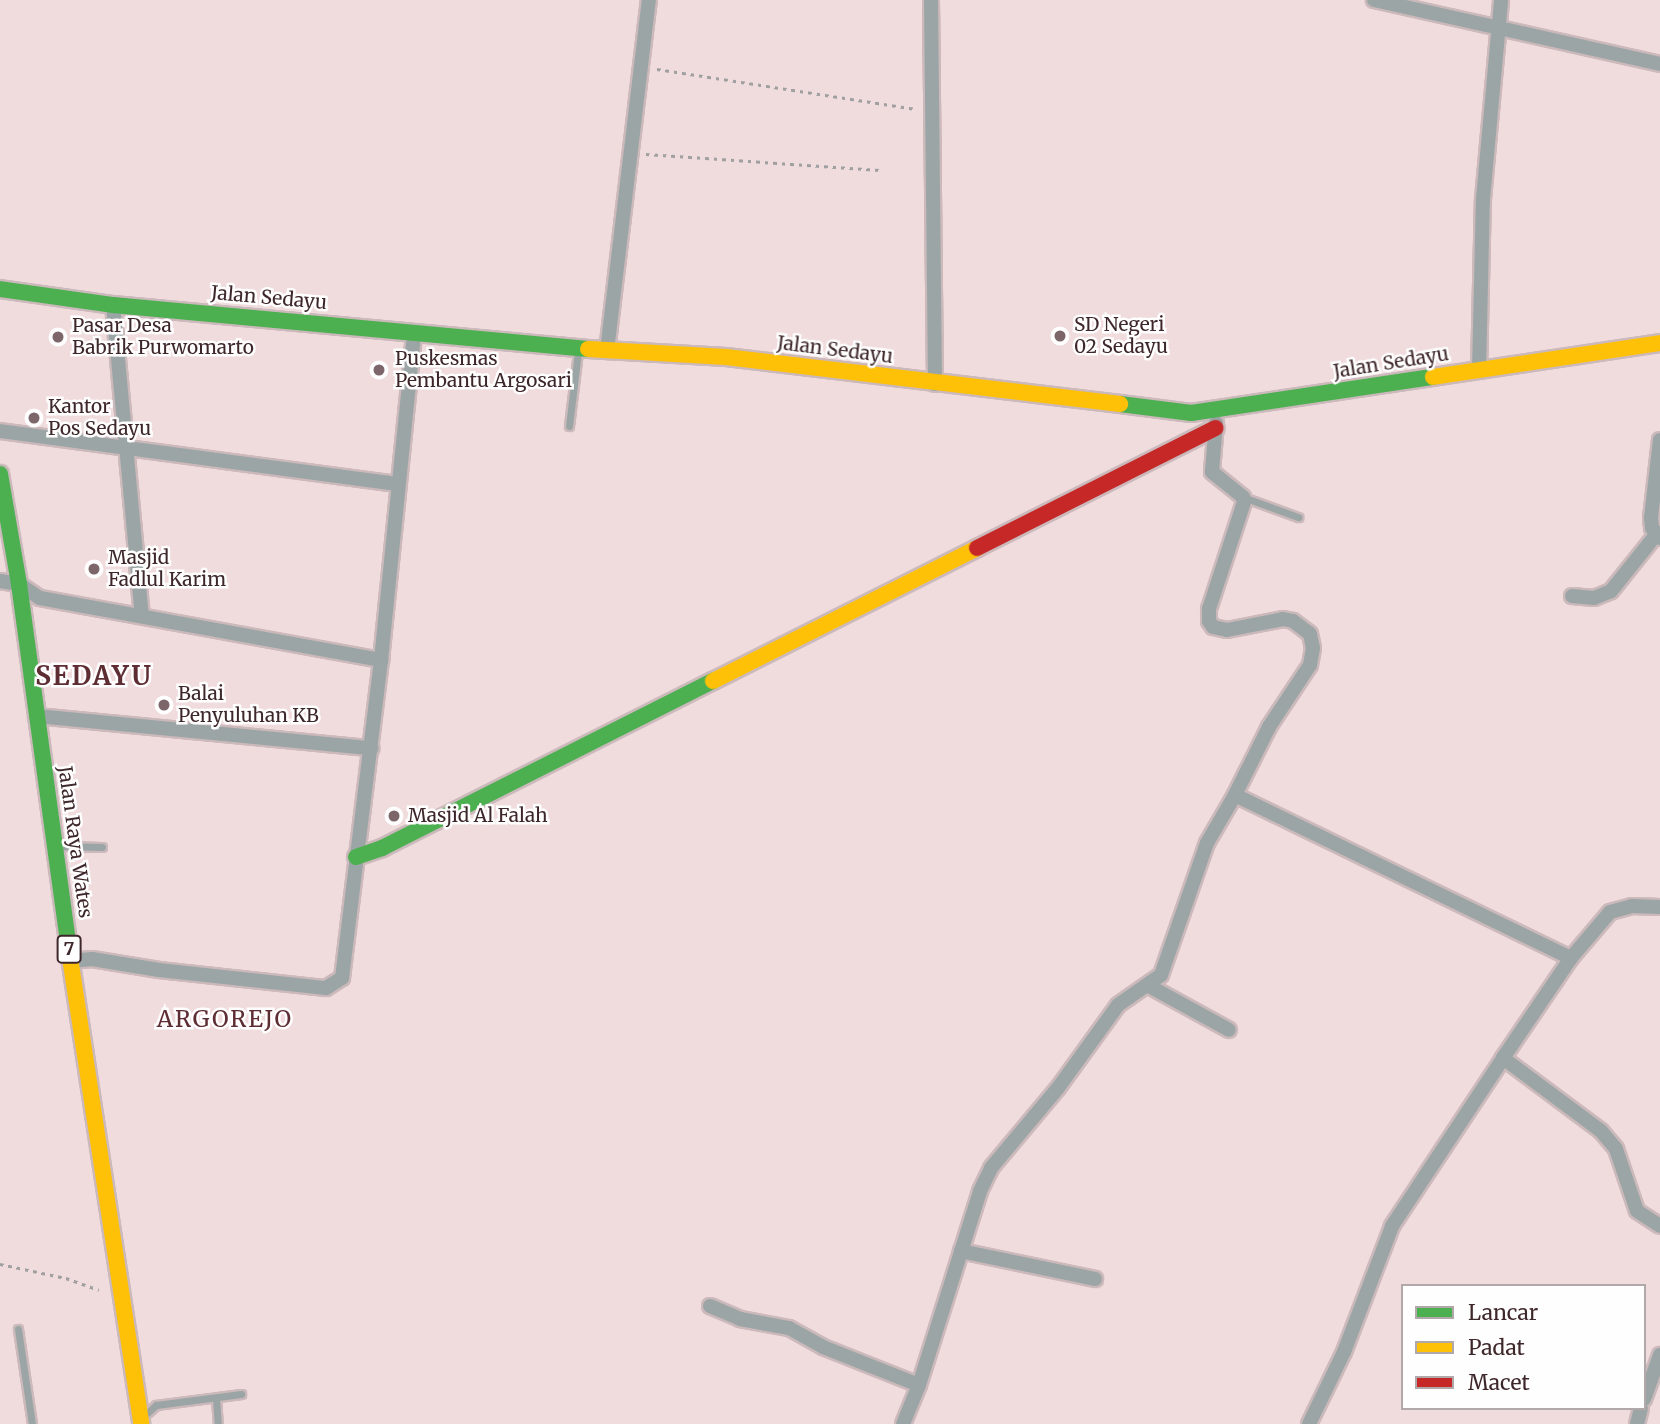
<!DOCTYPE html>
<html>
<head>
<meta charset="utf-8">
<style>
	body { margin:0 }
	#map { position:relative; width:1660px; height:1424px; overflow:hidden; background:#f0dbdd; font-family:Merriweather,serif }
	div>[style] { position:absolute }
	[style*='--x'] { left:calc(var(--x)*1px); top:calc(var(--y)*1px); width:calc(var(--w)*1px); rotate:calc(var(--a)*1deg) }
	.path>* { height:2.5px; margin-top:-1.25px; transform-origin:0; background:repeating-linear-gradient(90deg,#a0a0a1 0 3.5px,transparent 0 8.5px) }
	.roads { filter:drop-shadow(2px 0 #cbb9bb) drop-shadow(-2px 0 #cbb9bb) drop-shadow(0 2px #cbb9bb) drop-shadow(0 -2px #cbb9bb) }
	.lane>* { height:7px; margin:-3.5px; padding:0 3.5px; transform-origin:3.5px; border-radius:3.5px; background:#9ca5a5 }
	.street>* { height:14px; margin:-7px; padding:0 7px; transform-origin:7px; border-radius:7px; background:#9ca5a5 }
	.fast>* { height:16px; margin:-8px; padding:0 8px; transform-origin:8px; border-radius:8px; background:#4caf50 }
	.slow>* { height:16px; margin:-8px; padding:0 8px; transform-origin:8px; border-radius:8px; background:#ffc107 }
	.jam>* { height:16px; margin:-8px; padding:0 8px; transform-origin:8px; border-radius:8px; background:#c62828 }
	.dots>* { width:19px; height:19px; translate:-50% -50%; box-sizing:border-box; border:4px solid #fefefe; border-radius:50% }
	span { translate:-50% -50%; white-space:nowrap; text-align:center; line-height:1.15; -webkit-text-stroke:5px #fefefe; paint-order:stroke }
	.shield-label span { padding:2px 5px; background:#fefefe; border:2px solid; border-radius:5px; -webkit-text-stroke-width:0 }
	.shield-label { font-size:18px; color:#3e272a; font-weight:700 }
	.street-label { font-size:19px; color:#3e272a }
	.poi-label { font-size:19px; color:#3e272a }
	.left { translate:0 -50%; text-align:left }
	.quarter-label { font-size:23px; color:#5e2d34; letter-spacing:2px }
	.district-label { font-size:26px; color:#5e2d34; font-weight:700; letter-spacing:2px }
	.legend { position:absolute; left:1401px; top:1284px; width:245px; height:126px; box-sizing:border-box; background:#fefefe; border:2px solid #b1a8a9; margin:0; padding:9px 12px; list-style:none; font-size:21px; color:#3e272a }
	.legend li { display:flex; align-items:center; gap:14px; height:35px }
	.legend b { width:35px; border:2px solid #b1a8a9 }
</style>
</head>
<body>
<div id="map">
	<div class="path">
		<div style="--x:657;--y:69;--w:262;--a:8.8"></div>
		<div style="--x:646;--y:154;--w:234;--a:3.9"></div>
		<div style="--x:0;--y:1264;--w:67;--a:12"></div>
		<div style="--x:66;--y:1278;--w:35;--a:20"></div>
	</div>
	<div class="roads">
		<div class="lane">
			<div style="--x:569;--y:426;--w:75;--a:-83.1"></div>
			<div style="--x:1243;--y:497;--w:59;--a:20"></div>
			<div style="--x:59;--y:846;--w:43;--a:1.3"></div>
			<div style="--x:18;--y:1329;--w:96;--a:81.6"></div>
			<div style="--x:216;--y:1398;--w:26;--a:86"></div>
			<div style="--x:145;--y:1415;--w:15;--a:-42"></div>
			<div style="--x:156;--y:1405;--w:86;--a:-7.4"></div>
		</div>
		<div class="street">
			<div style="--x:931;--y:0;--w:384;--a:89.4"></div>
			<div style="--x:1374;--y:0;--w:293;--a:12.6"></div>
			<div style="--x:113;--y:305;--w:312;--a:84.7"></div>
			<div style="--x:607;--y:351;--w:354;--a:-83.2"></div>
			<div style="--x:1479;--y:371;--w:172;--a:-88.7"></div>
			<div style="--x:1483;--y:199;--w:200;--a:-84.8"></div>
			<div style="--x:1216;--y:423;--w:49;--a:94.7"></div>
			<div style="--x:1212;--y:472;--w:40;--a:39"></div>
			<div style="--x:1243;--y:497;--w:5;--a:79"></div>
			<div style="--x:1244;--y:502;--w:113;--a:108.1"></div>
			<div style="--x:1209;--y:609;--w:12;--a:90"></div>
			<div style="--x:1209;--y:621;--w:7;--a:56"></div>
			<div style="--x:1213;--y:627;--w:14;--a:12"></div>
			<div style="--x:1227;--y:630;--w:57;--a:-11.1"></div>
			<div style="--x:1283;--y:619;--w:10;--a:11"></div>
			<div style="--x:1293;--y:621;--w:21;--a:37"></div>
			<div style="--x:1310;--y:634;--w:14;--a:78"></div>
			<div style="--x:1313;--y:648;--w:17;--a:100"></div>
			<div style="--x:1310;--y:665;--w:74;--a:123.5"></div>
			<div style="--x:1269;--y:727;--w:76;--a:116.6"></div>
			<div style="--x:1235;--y:795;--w:373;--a:25.9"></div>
			<div style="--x:0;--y:431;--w:401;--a:7.6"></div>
			<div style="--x:1660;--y:440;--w:79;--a:96.6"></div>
			<div style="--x:1651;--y:518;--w:10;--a:84"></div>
			<div style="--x:1652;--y:528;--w:13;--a:51"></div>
			<div style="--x:0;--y:581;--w:19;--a:9"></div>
			<div style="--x:19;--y:584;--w:25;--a:34"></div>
			<div style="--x:40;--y:598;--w:347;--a:10.3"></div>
			<div style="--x:1572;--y:596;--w:22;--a:5"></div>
			<div style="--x:1594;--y:598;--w:18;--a:-22"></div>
			<div style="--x:1611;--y:591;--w:70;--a:-51.3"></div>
			<div style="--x:36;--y:716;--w:337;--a:5.5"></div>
			<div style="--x:70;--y:961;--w:22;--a:-5"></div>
			<div style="--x:92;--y:959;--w:68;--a:9.3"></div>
			<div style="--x:159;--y:970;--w:168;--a:6.2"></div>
			<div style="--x:326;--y:988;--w:19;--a:-32"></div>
			<div style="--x:342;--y:978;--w:320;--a:-83"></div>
			<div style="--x:381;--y:660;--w:329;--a:-84.2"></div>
			<div style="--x:1149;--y:986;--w:91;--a:28.8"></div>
			<div style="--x:1503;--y:1058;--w:122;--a:36.7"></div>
			<div style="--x:1601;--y:1131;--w:23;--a:50"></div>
			<div style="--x:1616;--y:1149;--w:65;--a:71.3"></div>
			<div style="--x:1637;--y:1211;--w:27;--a:33"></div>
			<div style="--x:961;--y:1251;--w:137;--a:11.8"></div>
			<div style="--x:710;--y:1306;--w:33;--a:23"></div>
			<div style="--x:740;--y:1319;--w:50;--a:10.4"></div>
			<div style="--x:789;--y:1328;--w:39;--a:29"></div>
			<div style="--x:823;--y:1347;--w:103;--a:21.6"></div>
			<div style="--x:919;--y:1385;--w:42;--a:112.3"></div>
			<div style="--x:919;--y:1385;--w:203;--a:-72.5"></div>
			<div style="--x:980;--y:1191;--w:25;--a:-64"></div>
			<div style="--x:991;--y:1168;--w:104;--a:-50.1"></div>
			<div style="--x:1058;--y:1088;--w:102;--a:-54.1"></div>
			<div style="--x:1118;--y:1005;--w:52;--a:-34.9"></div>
			<div style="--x:1161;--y:975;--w:140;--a:-70.8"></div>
			<div style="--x:1207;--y:843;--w:56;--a:-59.7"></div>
			<div style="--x:1644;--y:1399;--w:47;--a:-70"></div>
			<div style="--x:1309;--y:1424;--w:80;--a:-64.1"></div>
			<div style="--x:1344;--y:1352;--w:135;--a:-69.1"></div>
			<div style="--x:1392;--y:1226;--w:201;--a:-56.5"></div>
			<div style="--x:1503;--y:1058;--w:121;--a:-55.8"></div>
			<div style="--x:1571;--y:958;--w:60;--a:-49.7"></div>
			<div style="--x:1610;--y:912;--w:23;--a:-15"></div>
			<div style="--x:1632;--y:906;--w:28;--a:2"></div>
			<div style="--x:1637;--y:1424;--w:16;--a:-76"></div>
		</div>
		<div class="fast">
			<div style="--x:0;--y:289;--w:114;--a:8.1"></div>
			<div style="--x:113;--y:305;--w:477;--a:5.3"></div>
			<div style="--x:1120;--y:404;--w:72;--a:7.2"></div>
			<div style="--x:1191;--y:413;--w:245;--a:-8.5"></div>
			<div style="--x:0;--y:474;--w:112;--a:80.2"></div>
			<div style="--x:19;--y:584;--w:370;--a:82.2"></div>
			<div style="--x:356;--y:857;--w:28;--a:-19"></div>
			<div style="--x:382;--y:848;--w:371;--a:-26.8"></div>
		</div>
		<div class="slow">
			<div style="--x:588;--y:349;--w:138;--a:3.3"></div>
			<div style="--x:726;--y:357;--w:397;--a:6.8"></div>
			<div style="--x:1433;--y:377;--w:230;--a:-8.5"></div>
			<div style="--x:713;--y:681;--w:296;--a:-26.7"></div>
			<div style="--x:69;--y:951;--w:478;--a:81.3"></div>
		</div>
		<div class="jam">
			<div style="--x:977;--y:548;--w:267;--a:-26.7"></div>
		</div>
	</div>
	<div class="dots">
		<div style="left:1060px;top:336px;background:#7c6669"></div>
		<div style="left:58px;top:337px;background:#7c6669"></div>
		<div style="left:379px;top:370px;background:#7c6669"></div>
		<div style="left:34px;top:418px;background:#7c6669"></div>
		<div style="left:94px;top:569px;background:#7c6669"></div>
		<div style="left:164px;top:705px;background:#7c6669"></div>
		<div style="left:394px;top:816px;background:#7c6669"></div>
	</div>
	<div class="shield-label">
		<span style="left:69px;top:949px">7</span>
	</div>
	<div class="street-label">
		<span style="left:269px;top:298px;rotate:5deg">Jalan Sedayu</span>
		<span style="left:835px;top:350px;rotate:7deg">Jalan Sedayu</span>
		<span style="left:1391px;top:363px;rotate:-9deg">Jalan Sedayu</span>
		<span style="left:75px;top:842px;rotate:82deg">Jalan Raya Wates</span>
	</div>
	<div class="poi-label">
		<span class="left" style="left:1074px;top:336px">SD Negeri<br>02 Sedayu</span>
		<span class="left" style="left:72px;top:337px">Pasar Desa<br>Babrik Purwomarto</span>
		<span class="left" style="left:395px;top:370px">Puskesmas<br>Pembantu Argosari</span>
		<span class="left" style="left:48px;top:418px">Kantor<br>Pos Sedayu</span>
		<span class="left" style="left:108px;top:569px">Masjid<br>Fadlul Karim</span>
		<span class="left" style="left:178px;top:705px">Balai<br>Penyuluhan KB</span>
		<span class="left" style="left:408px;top:816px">Masjid Al Falah</span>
	</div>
	<div class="quarter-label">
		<span style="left:225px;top:1019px">ARGOREJO</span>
	</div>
	<div class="district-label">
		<span style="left:94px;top:676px">SEDAYU</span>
	</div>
	<ul class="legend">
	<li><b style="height:9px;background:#4caf50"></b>Lancar</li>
	<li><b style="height:9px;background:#ffc107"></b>Padat</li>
	<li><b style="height:9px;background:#c62828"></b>Macet</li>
	</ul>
</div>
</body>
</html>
